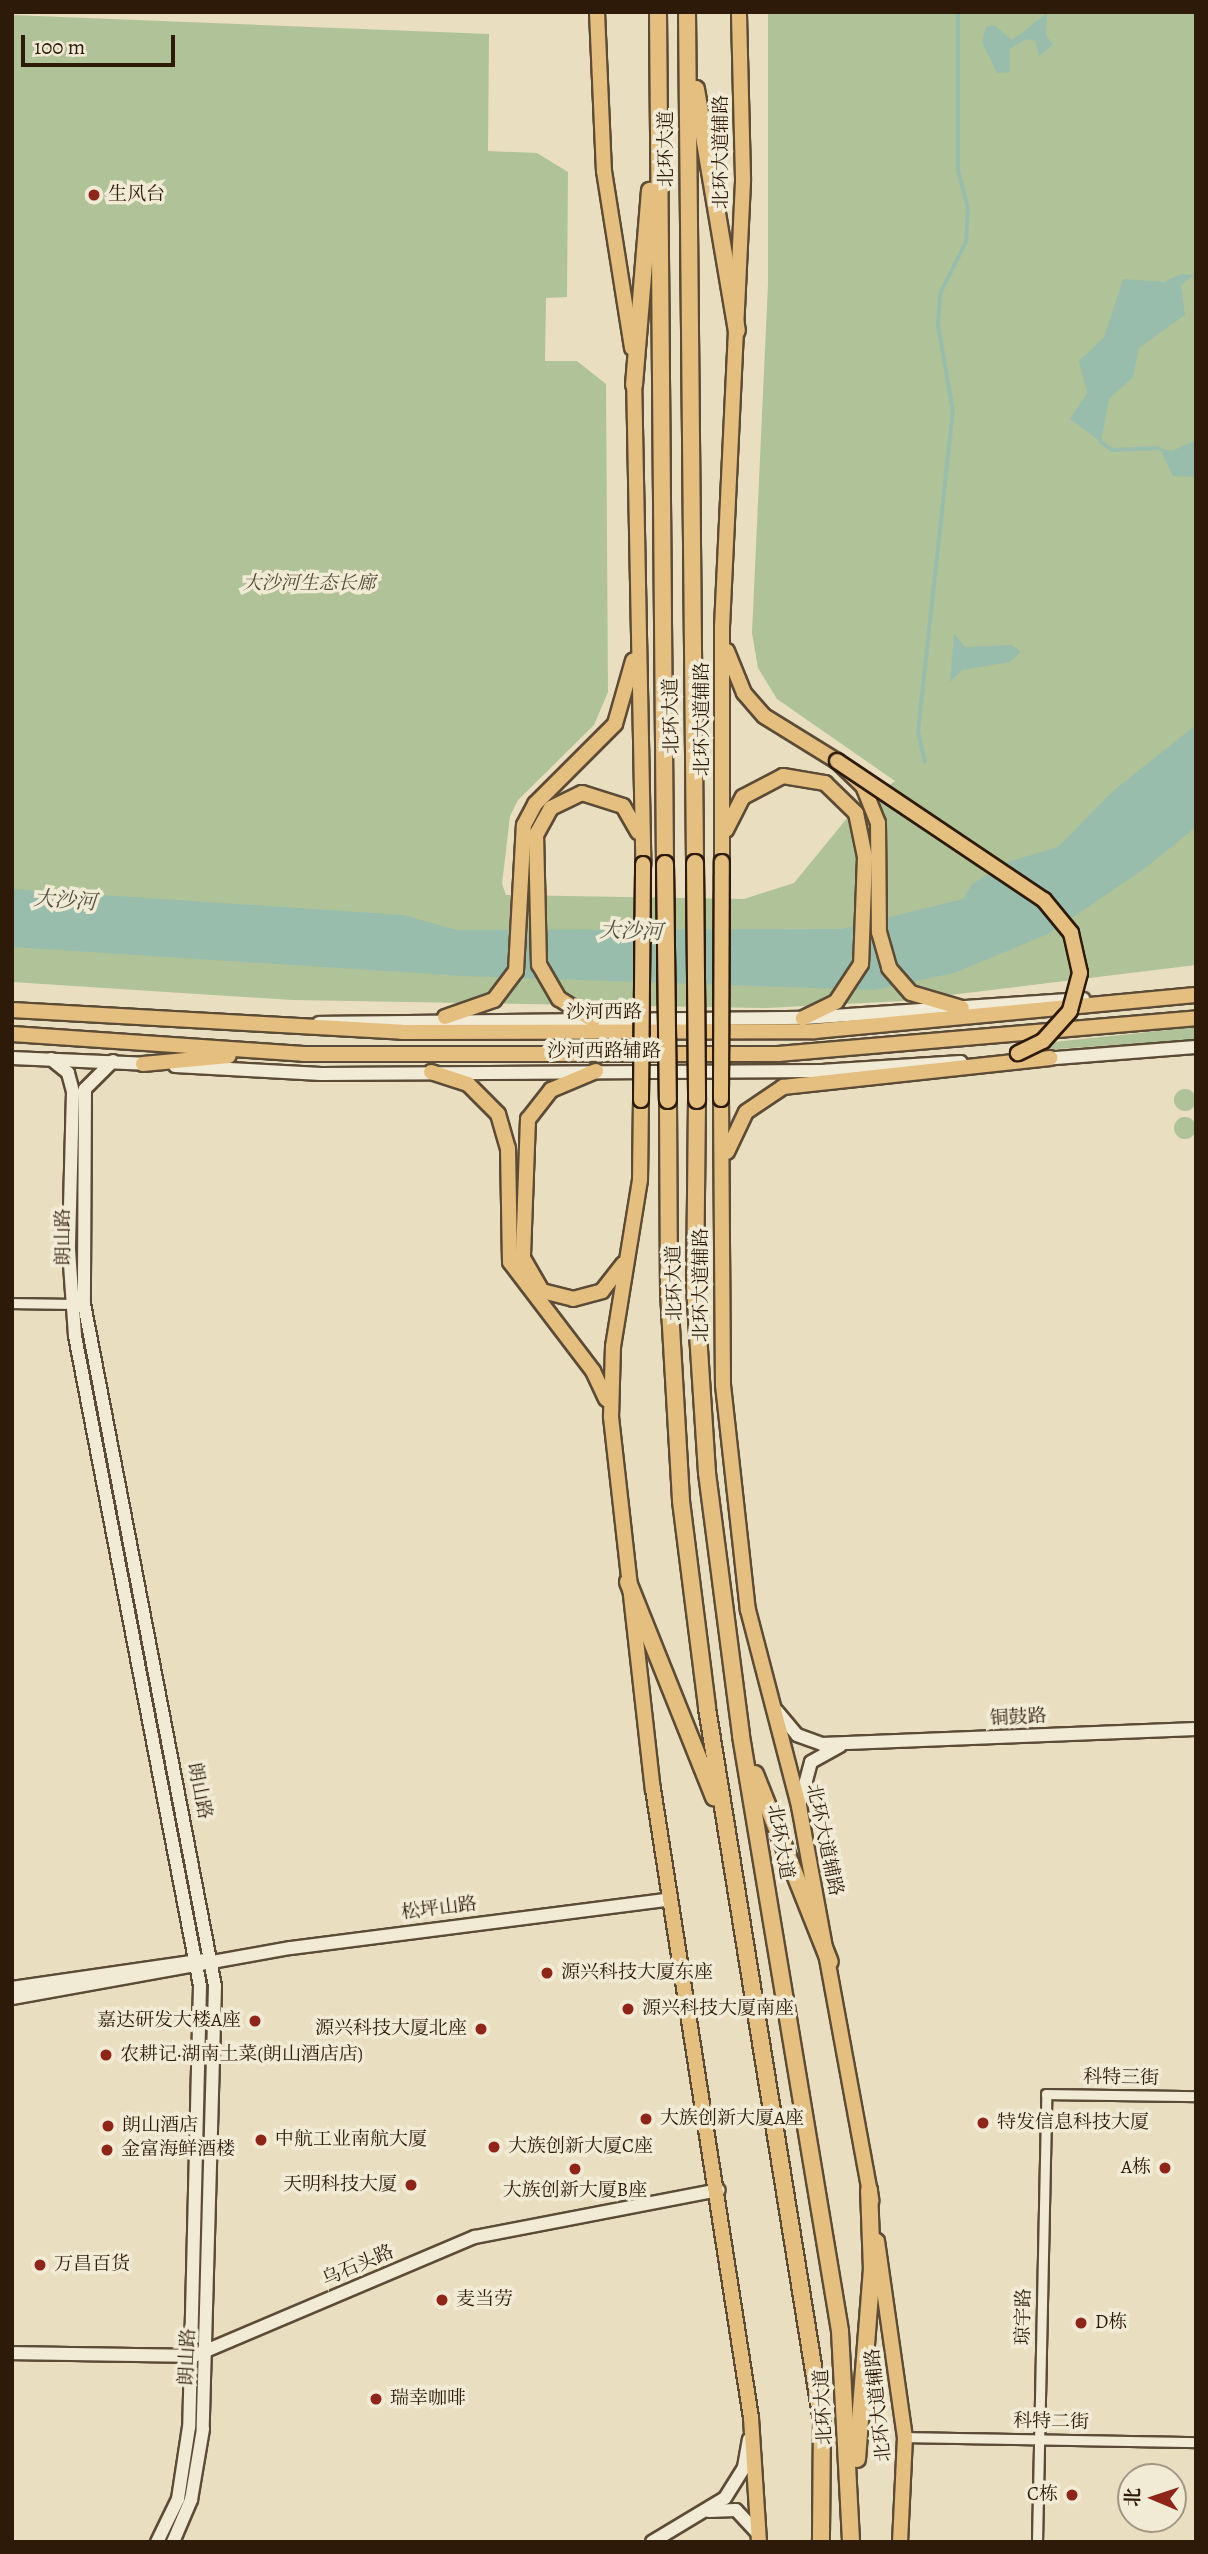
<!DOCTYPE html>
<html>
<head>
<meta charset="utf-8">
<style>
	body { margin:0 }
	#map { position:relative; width:1208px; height:2554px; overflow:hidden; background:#e9debf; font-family:Alegreya,"Noto Serif SC",serif }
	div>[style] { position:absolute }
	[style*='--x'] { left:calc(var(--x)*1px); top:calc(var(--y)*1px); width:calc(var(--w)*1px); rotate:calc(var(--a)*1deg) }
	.green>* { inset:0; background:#b0c297 }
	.round { border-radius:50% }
	.water>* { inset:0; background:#99bdac }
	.stream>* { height:3.5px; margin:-1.75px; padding:0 1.75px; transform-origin:1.75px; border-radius:1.75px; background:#99bdac }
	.roads { filter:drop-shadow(2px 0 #5c4b36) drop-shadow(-2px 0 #5c4b36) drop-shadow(0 2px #5c4b36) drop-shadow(0 -2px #5c4b36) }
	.street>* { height:9px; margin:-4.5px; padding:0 4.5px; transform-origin:4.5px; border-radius:4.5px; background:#f1ead5 }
	.secondary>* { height:12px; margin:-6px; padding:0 6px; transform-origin:6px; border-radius:6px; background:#f1ead5 }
	.primary>* { height:14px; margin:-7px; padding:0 7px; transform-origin:7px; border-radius:7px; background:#e4bf80 }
	.highway>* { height:16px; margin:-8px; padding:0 8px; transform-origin:8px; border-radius:8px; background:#e4bf80 }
	.bridges { filter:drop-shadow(2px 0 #2d1a09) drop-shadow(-2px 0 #2d1a09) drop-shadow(0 2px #2d1a09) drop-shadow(0 -2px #2d1a09) }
	.primary-bridge>* { height:14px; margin:-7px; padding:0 7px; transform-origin:7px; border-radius:7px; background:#e4bf80 }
	.highway-bridge>* { height:16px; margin:-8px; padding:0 8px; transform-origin:8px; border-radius:8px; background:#e4bf80 }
	.dots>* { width:19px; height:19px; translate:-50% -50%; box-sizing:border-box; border:4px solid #f1ead5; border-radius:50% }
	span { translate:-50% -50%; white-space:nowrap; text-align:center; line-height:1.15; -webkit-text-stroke:7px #f1ead5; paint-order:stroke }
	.street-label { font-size:19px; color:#2d1a09 }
	.poi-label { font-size:19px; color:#2d1a09 }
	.left { translate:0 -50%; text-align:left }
	.right { translate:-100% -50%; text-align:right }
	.park-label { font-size:19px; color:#544c34; font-style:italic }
	.water-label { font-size:21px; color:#535342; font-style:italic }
	.frame { position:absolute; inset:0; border:14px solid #2d1a09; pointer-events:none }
	.north { position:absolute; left:1117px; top:2463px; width:70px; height:70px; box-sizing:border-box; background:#f1ead5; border:2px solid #a39783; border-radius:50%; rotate:272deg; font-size:19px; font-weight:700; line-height:28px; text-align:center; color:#2d1a09 }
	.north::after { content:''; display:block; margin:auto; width:24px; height:32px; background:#8f2418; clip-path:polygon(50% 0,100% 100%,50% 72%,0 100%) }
	.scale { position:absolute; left:21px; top:35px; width:154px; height:32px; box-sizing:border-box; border:4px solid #2d1a09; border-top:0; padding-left:9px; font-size:21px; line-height:24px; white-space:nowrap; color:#2d1a09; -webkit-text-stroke:5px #f1ead5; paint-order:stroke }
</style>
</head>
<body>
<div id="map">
	<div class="green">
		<div style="clip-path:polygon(768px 12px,1196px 12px,1196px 965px,901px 1001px,767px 1008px,293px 1000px,12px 982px,12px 15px,489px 34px,488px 151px,537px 153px,568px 172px,567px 297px,546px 298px,545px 361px,577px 361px,606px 384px,608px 692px,594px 725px,518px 800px,510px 816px,502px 884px,506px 895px,744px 899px,794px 883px,848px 817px,895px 781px,777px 699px,758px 668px,752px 633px,768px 284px)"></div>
		<div style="clip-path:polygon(1196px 1027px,1196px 1040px,1040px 1050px,1054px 1042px)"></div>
		<div class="round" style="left:1174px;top:1089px;width:22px;height:22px"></div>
		<div class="round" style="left:1174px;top:1117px;width:22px;height:22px"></div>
	</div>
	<div class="water">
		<div style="clip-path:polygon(1047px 13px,1046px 35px,1053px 45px,1039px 56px,1035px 41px,1026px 39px,1010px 49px,1010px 72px,997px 73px,982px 42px,986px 27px,994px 25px,1012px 40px)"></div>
		<div style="clip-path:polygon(1181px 274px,1194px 275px,1181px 285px,1185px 315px,1139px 348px,1133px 377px,1109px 399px,1101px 442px,1070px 419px,1087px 393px,1079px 361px,1104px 337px,1123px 279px,1164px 282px)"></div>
		<div style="clip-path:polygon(1196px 440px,1196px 477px,1173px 476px,1159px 448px,1172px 451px)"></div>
		<div style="clip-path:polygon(954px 633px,965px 647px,1012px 645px,1021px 652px,1010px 662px,962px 670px,950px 682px)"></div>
		<div style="clip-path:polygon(1196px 725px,1196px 827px,1144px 869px,1048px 934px,954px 973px,874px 990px,463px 976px,12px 947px,12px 889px,403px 915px,457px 930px,841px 929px,963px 899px,972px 884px,1008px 862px,1058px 847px,1113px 791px)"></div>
	</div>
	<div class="stream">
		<div style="--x:1101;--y:442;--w:14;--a:34"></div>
		<div style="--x:1113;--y:450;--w:46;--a:-2.5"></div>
		<div style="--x:925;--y:762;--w:31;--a:-103"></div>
		<div style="--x:918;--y:732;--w:322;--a:-83.8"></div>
		<div style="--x:953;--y:412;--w:88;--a:-99.8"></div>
		<div style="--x:938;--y:325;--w:31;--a:-86"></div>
		<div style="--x:940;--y:294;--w:58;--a:-63.4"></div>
		<div style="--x:966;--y:242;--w:34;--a:-87"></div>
		<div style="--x:968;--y:208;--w:39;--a:-105"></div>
		<div style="--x:958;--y:170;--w:158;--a:-90"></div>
	</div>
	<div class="roads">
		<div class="street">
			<div style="--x:12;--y:1303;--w:58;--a:1"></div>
			<div style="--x:905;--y:2437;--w:291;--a:1"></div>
			<div style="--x:1037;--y:2542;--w:448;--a:-88.8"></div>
			<div style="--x:1046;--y:2094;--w:150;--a:0.8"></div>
		</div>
		<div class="secondary">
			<div style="--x:319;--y:1023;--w:484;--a:-0.6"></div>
			<div style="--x:803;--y:1018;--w:281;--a:-3.9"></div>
			<div style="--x:12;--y:1058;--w:138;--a:2.5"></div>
			<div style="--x:51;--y:1059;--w:22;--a:39"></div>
			<div style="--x:68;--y:1073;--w:20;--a:75"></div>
			<div style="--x:73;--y:1092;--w:158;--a:91.5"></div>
			<div style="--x:69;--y:1250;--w:86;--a:86"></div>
			<div style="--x:75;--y:1336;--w:662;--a:79.11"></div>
			<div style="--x:200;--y:1986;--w:441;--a:91.4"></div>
			<div style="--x:189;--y:2427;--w:73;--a:98.7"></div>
			<div style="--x:178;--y:2499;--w:48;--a:116"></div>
			<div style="--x:1043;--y:1059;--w:153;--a:-4.5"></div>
			<div style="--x:113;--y:1061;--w:40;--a:135"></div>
			<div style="--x:85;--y:1089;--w:215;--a:90.3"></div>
			<div style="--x:84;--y:1304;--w:694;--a:79.13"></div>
			<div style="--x:215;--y:1986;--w:443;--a:91.6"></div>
			<div style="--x:203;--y:2429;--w:72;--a:99.6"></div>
			<div style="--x:191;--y:2500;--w:46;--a:113.2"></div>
			<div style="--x:175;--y:1066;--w:146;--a:3.1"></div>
			<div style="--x:321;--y:1074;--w:501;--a:-0.34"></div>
			<div style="--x:822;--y:1071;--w:139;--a:-3.7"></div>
			<div style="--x:777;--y:1711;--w:31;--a:50"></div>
			<div style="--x:797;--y:1735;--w:27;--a:20"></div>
			<div style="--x:822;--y:1744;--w:374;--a:-2.3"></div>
			<div style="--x:800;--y:1803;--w:42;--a:-75"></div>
			<div style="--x:811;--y:1762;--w:33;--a:-29"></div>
			<div style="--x:12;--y:1988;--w:195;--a:-8.3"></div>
			<div style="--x:12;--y:1998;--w:283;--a:-10.2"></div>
			<div style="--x:291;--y:1948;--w:383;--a:-7.3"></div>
			<div style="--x:12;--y:2353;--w:182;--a:0.9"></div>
			<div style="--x:194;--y:2356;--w:305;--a:-23"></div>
			<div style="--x:475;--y:2237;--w:248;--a:-10.9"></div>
			<div style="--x:709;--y:2511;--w:27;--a:-2"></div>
			<div style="--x:736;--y:2510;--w:33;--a:47"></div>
			<div style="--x:652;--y:2542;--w:85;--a:-31.1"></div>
			<div style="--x:725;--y:2498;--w:36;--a:-58"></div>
			<div style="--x:744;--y:2467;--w:28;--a:-80"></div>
		</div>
		<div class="primary">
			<div style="--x:597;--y:12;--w:159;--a:87.5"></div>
			<div style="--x:604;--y:171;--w:179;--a:81"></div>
			<div style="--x:634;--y:375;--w:489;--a:88.9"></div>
			<div style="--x:727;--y:651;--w:45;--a:68"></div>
			<div style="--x:744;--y:693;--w:30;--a:49"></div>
			<div style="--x:764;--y:716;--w:86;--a:31.7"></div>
			<div style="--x:837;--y:761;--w:36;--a:44"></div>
			<div style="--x:863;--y:786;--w:40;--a:68"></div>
			<div style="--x:878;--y:823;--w:109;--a:89.5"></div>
			<div style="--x:879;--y:932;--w:37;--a:74"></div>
			<div style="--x:889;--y:968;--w:33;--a:49"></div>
			<div style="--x:911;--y:993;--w:53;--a:16.4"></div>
			<div style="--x:726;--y:830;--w:37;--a:-63"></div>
			<div style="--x:743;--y:797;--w:45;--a:-27.7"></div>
			<div style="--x:783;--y:776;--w:43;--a:9.5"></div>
			<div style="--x:825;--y:783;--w:43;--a:44.1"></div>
			<div style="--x:856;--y:813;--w:45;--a:78.4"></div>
			<div style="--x:865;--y:857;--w:107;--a:92.1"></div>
			<div style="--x:861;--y:964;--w:45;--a:123.3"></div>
			<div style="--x:836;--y:1002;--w:37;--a:154"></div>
			<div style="--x:722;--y:862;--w:235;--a:-90"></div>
			<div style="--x:722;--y:627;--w:449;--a:-87.3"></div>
			<div style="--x:743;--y:178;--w:166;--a:-91.4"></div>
			<div style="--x:12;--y:1010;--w:391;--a:3.2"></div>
			<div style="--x:402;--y:1032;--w:412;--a:-0.1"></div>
			<div style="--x:814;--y:1031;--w:384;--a:-5.4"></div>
			<div style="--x:445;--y:1017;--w:52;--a:-19.1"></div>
			<div style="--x:494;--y:1000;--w:36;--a:-53"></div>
			<div style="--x:516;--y:971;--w:146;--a:-86.9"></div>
			<div style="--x:524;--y:825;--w:24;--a:-62"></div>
			<div style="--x:535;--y:804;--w:113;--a:-45"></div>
			<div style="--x:615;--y:724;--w:66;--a:-74.1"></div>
			<div style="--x:593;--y:1020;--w:40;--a:-148"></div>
			<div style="--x:559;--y:999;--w:39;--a:-120"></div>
			<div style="--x:539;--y:965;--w:130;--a:-91.3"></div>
			<div style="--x:536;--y:835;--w:31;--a:-61"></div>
			<div style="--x:551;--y:808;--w:34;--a:-26"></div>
			<div style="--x:582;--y:793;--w:43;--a:17.6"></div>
			<div style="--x:623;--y:806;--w:30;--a:60"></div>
			<div style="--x:12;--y:1034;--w:292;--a:3.9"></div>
			<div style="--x:303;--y:1054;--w:476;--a:0"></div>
			<div style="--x:779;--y:1054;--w:419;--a:-4.9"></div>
			<div style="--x:143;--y:1064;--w:86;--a:-5.3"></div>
			<div style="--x:596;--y:1071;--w:49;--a:157.1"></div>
			<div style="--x:551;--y:1090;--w:37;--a:128"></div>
			<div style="--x:528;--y:1119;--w:139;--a:92.1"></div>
			<div style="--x:523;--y:1258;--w:38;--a:60"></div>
			<div style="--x:542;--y:1291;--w:32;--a:14"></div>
			<div style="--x:573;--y:1299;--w:30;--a:-15"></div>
			<div style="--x:602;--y:1291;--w:34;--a:-52"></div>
			<div style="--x:431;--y:1072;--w:39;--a:18"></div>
			<div style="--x:468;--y:1084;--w:42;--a:45"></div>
			<div style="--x:498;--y:1114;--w:35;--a:74"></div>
			<div style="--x:508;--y:1148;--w:114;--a:89"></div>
			<div style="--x:510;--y:1262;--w:137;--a:52.7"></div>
			<div style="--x:593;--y:1371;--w:31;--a:65"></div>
			<div style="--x:721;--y:1099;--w:286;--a:89.6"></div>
			<div style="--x:723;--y:1385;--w:226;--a:83.7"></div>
			<div style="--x:748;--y:1610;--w:203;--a:75.4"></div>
			<div style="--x:799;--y:1806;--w:401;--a:79.6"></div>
			<div style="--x:641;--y:1100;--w:80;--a:90.7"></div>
			<div style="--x:640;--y:1180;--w:168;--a:99.2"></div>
			<div style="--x:613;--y:1346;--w:71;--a:91.6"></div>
			<div style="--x:611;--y:1417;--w:374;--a:83.6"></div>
			<div style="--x:653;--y:1789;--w:637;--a:81.14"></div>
			<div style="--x:751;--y:2418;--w:124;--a:86.3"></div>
			<div style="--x:727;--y:1152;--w:44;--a:-64.6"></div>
			<div style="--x:746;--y:1112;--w:45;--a:-34"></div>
			<div style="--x:783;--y:1087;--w:269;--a:-6.2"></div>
			<div style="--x:877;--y:2241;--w:198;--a:81.9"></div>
			<div style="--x:905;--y:2437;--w:105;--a:92.7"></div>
		</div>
		<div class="highway">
			<div style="--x:658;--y:12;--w:852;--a:89.53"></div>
			<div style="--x:687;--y:12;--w:851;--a:89.46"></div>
			<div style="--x:696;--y:89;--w:245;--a:80.4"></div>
			<div style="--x:634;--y:385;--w:195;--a:-85.3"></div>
			<div style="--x:668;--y:1100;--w:192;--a:89.7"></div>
			<div style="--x:669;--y:1292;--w:209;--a:86.7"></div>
			<div style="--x:681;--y:1501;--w:209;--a:82.8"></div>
			<div style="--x:707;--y:1708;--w:722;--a:80.84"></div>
			<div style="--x:822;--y:2421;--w:121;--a:90.5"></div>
			<div style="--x:697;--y:1100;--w:187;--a:90.6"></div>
			<div style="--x:695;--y:1287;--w:186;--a:86.3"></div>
			<div style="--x:707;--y:1473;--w:265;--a:82.6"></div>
			<div style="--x:741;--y:1736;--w:603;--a:80.55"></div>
			<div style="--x:840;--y:2331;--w:211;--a:87"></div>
			<div style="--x:628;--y:1582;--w:232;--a:68.2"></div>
			<div style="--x:755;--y:1774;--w:202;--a:68.3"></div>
			<div style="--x:857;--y:2459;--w:190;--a:-85.5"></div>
			<div style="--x:872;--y:2270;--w:80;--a:-92.1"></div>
		</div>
	</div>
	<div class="bridges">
		<div class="primary-bridge">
			<div style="--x:837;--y:761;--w:249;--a:33.9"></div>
			<div style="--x:1044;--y:900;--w:43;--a:50.7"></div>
			<div style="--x:1071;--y:933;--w:41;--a:77.3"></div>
			<div style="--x:1080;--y:973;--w:39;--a:105"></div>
			<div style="--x:1070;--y:1011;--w:40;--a:132"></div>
			<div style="--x:1043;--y:1041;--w:28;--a:154"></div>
			<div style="--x:721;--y:1099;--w:237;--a:-89.8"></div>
			<div style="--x:641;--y:1100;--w:236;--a:-89.5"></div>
		</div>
		<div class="highway-bridge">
			<div style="--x:695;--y:863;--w:237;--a:89.5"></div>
			<div style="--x:665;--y:864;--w:236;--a:89.3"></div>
		</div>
	</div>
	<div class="dots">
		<div style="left:94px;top:195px;background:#8f2418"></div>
		<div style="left:547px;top:1973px;background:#8f2418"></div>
		<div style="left:628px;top:2009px;background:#8f2418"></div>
		<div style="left:255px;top:2021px;background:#8f2418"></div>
		<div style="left:481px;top:2029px;background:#8f2418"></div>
		<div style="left:106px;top:2055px;background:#8f2418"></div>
		<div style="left:646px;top:2119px;background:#8f2418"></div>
		<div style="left:983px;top:2123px;background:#8f2418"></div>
		<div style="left:108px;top:2126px;background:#8f2418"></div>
		<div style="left:261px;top:2140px;background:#8f2418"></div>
		<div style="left:494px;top:2147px;background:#8f2418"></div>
		<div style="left:107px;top:2150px;background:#8f2418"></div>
		<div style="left:1165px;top:2168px;background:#8f2418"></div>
		<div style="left:575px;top:2169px;background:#8f2418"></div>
		<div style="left:411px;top:2185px;background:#8f2418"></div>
		<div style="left:40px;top:2265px;background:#8f2418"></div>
		<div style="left:442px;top:2300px;background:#8f2418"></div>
		<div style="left:1081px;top:2323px;background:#8f2418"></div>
		<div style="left:376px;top:2399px;background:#8f2418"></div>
		<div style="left:1072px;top:2495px;background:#8f2418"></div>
	</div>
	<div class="street-label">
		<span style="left:667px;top:149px;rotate:-90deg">北环大道</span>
		<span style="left:722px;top:152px;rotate:-90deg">北环大道辅路</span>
		<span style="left:672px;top:716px;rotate:-91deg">北环大道</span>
		<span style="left:703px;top:719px;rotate:-90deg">北环大道辅路</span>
		<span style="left:604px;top:1013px">沙河西路</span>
		<span style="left:604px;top:1052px">沙河西路辅路</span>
		<span style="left:64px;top:1237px;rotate:-90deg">朗山路</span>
		<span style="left:675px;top:1283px;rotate:-91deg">北环大道</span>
		<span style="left:702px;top:1285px;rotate:-90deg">北环大道辅路</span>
		<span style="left:1018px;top:1718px;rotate:-3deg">铜鼓路</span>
		<span style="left:199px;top:1791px;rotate:79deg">朗山路</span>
		<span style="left:824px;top:1840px;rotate:78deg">北环大道辅路</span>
		<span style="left:780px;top:1842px;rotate:80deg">北环大道</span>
		<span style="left:439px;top:1909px;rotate:-7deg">松坪山路</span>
		<span style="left:1121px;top:2078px;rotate:1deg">科特三街</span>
		<span style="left:358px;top:2266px;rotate:-23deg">乌石头路</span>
		<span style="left:1024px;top:2317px;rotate:-89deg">琼宇路</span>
		<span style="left:188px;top:2357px;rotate:-87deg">朗山路</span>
		<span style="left:879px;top:2405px;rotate:-96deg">北环大道辅路</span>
		<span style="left:824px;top:2407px;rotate:-93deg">北环大道</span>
		<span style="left:1051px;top:2422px;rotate:1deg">科特二街</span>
	</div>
	<div class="poi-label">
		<span class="left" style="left:108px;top:195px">生风台</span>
		<span class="left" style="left:561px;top:1973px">源兴科技大厦东座</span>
		<span class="left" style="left:642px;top:2009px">源兴科技大厦南座</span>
		<span class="right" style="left:241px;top:2021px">嘉达研发大楼A座</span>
		<span class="right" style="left:467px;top:2029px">源兴科技大厦北座</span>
		<span class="left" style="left:120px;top:2055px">农耕记·湖南土菜(朗山酒店店)</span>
		<span class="left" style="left:660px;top:2119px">大族创新大厦A座</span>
		<span class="left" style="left:997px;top:2123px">特发信息科技大厦</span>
		<span class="left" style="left:122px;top:2126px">朗山酒店</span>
		<span class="left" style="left:275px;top:2140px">中航工业南航大厦</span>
		<span class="left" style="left:508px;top:2147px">大族创新大厦C座</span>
		<span class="left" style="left:121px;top:2150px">金富海鲜酒楼</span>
		<span class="right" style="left:1151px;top:2168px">A栋</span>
		<span class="right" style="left:397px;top:2185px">天明科技大厦</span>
		<span style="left:575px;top:2191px">大族创新大厦B座</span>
		<span class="left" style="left:54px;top:2265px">万昌百货</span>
		<span class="left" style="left:456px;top:2300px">麦当劳</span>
		<span class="left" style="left:1095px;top:2323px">D栋</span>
		<span class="left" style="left:390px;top:2399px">瑞幸咖啡</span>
		<span class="right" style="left:1058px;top:2495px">C栋</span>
	</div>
	<div class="park-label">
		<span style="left:309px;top:584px">大沙河生态长廊</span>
	</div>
	<div class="water-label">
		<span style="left:65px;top:900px;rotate:4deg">大沙河</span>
		<span style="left:631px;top:931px;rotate:2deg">大沙河</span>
	</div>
	<div class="frame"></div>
	<div class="north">北</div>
	<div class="scale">100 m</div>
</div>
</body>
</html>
